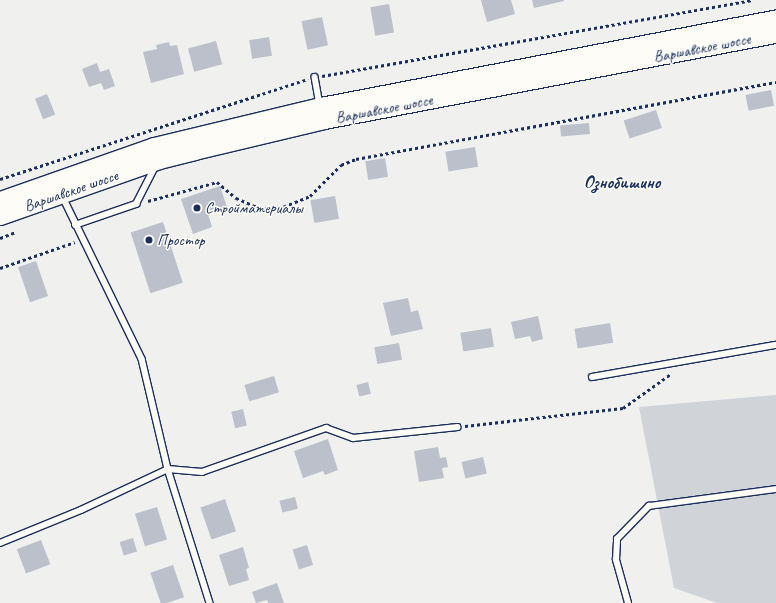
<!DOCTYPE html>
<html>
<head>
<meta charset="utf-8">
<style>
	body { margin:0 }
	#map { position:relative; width:776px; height:603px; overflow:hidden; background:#f0f0ee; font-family:Caveat,sans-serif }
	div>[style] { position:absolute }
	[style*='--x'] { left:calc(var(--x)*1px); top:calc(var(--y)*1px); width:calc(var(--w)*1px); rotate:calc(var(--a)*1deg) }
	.green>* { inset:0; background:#d0d3d8 }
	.building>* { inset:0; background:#bbc0ca; transform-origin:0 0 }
	.path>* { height:2.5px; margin-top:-1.25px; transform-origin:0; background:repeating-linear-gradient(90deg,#1b2f5e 0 3px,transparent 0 6px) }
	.roads { filter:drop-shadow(1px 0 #1b2f5e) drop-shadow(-1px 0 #1b2f5e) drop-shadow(0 1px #1b2f5e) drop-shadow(0 -1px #1b2f5e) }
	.lane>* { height:5.5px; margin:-2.75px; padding:0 2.75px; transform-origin:2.75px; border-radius:2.75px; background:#fdfcf7 }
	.primary>* { height:17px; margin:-8.5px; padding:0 8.5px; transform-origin:8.5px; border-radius:8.5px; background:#fdfcf7 }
	.dots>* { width:11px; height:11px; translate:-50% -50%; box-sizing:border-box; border:2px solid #fdfcf7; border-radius:50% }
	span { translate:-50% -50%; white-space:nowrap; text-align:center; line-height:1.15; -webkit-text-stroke:3px #fdfcf7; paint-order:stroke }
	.street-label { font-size:16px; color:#1b2f5e }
	.poi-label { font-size:16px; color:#1b2f5e }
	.left { translate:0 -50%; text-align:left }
	.quarter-label { font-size:18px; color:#1b2f5e; font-weight:700 }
</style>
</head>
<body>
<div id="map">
	<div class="green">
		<div style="clip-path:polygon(776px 395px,776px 603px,717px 603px,674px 588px,639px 407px)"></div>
	</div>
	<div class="building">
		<div style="clip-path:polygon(481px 0,511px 0,515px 14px,487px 22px)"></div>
		<div style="clip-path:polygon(532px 0,564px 0,564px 1px,534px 8px)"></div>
		<div style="left:389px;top:4px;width:29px;height:19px;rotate:80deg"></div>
		<div style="left:322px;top:17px;width:29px;height:21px;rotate:78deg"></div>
		<div style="left:269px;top:37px;width:19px;height:20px;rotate:81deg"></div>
		<div style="left:216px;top:41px;width:24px;height:29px;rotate:75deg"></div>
		<div style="clip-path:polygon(169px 42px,170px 46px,177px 45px,184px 74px,151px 83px,143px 52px,157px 49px,156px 45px)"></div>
		<div style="clip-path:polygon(97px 63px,100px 72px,109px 69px,115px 86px,104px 90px,101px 83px,89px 87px,82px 69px)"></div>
		<div style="left:771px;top:90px;width:16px;height:26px;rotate:79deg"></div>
		<div style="left:47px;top:94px;width:22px;height:13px;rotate:68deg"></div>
		<div style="left:656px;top:110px;width:19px;height:34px;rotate:72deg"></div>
		<div style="left:589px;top:123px;width:11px;height:29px;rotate:85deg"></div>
		<div style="left:475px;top:147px;width:20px;height:30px;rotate:81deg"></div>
		<div style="left:385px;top:158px;width:19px;height:20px;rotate:81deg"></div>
		<div style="clip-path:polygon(220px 186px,227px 207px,208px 214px,212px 227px,193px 234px,181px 199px)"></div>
		<div style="left:335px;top:196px;width:23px;height:25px;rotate:80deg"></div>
		<div style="left:163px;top:222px;width:64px;height:34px;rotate:72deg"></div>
		<div style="left:36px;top:261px;width:37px;height:19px;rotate:71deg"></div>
		<div style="clip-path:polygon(408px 298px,411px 312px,418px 310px,423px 329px,391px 336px,383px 303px)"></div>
		<div style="clip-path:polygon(538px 316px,543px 339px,532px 342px,530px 336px,515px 339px,511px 322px)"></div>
		<div style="left:610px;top:323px;width:20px;height:36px;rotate:81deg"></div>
		<div style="left:491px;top:328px;width:19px;height:31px;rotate:81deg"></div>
		<div style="left:399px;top:343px;width:17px;height:25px;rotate:80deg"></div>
		<div style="left:274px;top:376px;width:17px;height:31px;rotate:73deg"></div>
		<div style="left:368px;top:382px;width:12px;height:12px;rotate:76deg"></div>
		<div style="left:243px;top:409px;width:17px;height:12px;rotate:77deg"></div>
		<div style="clip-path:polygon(328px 439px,338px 470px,325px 475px,323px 471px,303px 478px,294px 451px)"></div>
		<div style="clip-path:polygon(438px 447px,440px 458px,446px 457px,448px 467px,442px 468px,444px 478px,419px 482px,414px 451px)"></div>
		<div style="left:483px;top:457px;width:17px;height:22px;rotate:77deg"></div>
		<div style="left:295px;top:497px;width:12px;height:16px;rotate:76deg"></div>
		<div style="left:225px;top:499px;width:34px;height:26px;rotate:71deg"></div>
		<div style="left:157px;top:507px;width:34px;height:23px;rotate:73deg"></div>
		<div style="left:133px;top:538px;width:14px;height:14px;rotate:73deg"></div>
		<div style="left:41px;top:540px;width:26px;height:26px;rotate:69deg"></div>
		<div style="left:307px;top:545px;width:21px;height:15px;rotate:73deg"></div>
		<div style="clip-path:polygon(243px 547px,249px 568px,246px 569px,249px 580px,229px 586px,219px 555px)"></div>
		<div style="left:173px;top:565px;width:34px;height:24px;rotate:71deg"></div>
		<div style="clip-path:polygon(277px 583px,284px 603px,268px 603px,267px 600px,256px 603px,252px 592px)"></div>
	</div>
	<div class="path">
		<div style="--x:322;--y:76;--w:437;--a:-10"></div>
		<div style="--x:0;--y:179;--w:324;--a:-18"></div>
		<div style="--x:148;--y:201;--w:72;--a:-15.4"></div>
		<div style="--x:217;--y:182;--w:25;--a:40"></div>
		<div style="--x:236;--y:198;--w:25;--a:23"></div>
		<div style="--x:259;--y:208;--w:19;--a:3"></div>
		<div style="--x:278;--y:209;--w:35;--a:-22"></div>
		<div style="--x:310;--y:196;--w:44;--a:-45"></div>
		<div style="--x:341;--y:165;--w:16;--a:-22"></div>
		<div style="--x:356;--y:159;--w:427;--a:-10.4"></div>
		<div style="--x:0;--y:238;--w:17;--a:-21"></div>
		<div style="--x:0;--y:268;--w:79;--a:-19.1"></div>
		<div style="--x:465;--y:426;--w:159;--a:-6.5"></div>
		<div style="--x:623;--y:408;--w:60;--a:-35.5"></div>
	</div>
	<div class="roads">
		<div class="lane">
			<div style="--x:315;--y:77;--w:27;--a:80"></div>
			<div style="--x:62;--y:195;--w:182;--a:64"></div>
			<div style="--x:142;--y:359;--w:113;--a:76.7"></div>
			<div style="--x:168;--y:469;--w:140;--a:72.6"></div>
			<div style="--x:75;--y:225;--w:65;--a:-19"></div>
			<div style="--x:136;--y:204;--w:44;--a:-62.9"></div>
			<div style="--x:592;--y:377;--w:187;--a:-9.9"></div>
			<div style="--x:0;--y:543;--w:87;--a:-22.2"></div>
			<div style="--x:81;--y:510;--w:96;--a:-25.2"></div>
			<div style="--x:168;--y:469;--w:34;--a:5"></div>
			<div style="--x:202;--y:472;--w:132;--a:-19.5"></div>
			<div style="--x:326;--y:428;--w:29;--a:20"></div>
			<div style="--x:353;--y:438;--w:105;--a:-6"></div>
			<div style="--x:628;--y:603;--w:45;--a:-105.6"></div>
			<div style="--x:616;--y:560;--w:21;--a:-87"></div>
			<div style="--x:617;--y:539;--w:46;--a:-45.9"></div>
			<div style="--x:649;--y:506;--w:128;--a:-7.6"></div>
		</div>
		<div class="primary">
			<div style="--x:0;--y:200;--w:163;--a:-19.3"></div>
			<div style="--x:154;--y:146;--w:172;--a:-13.5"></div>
			<div style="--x:321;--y:106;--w:463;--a:-10.9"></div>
			<div style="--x:0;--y:216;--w:169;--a:-19.4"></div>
			<div style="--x:159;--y:160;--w:36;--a:-14"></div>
			<div style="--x:194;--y:151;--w:134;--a:-13.4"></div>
			<div style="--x:324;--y:120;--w:460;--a:-10.8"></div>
		</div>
	</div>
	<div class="dots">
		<div style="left:197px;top:208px;background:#1b2f5e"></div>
		<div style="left:149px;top:240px;background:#1b2f5e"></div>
	</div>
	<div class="street-label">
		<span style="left:702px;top:48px;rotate:-11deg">Варшавское шоссе</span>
		<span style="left:384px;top:109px;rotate:-11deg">Варшавское шоссе</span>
		<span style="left:71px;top:191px;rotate:-19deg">Варшавское шоссе</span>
	</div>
	<div class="poi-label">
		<span class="left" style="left:205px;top:208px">Стройматериалы</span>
		<span class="left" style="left:157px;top:240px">Простор</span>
	</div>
	<div class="quarter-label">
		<span style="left:622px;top:182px">Ознобишино</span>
	</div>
</div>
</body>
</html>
